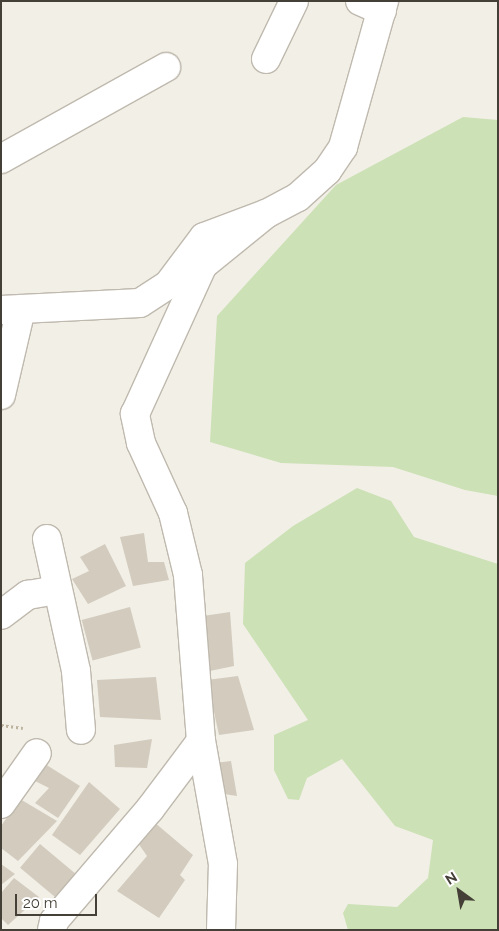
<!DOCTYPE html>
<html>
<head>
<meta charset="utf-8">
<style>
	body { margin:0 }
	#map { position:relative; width:499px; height:931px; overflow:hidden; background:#f2efe7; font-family:Raleway,sans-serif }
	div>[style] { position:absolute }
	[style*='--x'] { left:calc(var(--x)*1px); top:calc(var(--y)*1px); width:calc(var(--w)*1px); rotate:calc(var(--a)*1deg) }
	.green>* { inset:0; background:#cce1b5 }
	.building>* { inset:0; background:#d2cbbe; transform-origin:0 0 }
	.path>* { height:3px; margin-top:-1.5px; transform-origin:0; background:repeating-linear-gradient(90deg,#bcb29e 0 2.5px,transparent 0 5px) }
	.roads { filter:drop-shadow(1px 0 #bfb9ae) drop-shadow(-1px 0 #bfb9ae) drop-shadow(0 1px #bfb9ae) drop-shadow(0 -1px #bfb9ae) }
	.street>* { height:28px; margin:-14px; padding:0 14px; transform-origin:14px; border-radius:14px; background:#fff }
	span { translate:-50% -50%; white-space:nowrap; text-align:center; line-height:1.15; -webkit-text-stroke:4px #fff; paint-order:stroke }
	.frame { position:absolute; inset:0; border:2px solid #443f37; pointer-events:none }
	.north { position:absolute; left:434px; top:866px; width:50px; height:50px; -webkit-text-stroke:4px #fff; paint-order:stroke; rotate:328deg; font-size:14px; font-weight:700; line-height:20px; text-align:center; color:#443f37 }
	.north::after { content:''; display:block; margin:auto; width:18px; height:22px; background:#443f37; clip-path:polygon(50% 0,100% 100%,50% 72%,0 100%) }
	.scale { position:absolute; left:15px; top:894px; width:82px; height:22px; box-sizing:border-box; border:2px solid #443f37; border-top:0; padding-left:6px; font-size:15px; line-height:18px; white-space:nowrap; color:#443f37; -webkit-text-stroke:4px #fff; paint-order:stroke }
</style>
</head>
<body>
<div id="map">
	<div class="green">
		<div style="clip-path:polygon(463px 117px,498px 120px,498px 496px,465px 490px,393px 467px,281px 463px,210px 442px,217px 316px,336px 185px)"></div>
		<div style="clip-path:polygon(357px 488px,391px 501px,414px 537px,498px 564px,498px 930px,348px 930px,343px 913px,348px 904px,397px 907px,428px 878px,433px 840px,395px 826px,342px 759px,307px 778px,299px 800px,288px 799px,274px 770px,274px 735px,308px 720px,243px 624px,245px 563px,293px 526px)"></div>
	</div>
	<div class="building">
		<div style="clip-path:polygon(144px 533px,148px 562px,164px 562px,169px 580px,133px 586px,120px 537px)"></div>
		<div style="clip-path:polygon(105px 544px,126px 586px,88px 604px,72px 579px,89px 571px,80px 557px)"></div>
		<div style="left:130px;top:607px;width:42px;height:50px;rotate:75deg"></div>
		<div style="clip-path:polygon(230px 612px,234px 666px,200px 673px,203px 616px)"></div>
		<div style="clip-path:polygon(238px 676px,254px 730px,219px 735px,207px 680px)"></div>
		<div style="clip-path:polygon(156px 677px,161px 720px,100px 717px,97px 680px)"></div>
		<div style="clip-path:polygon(152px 739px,147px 768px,115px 767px,114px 745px)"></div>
		<div style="clip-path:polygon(231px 761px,237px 796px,217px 793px,215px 763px)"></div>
		<div style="clip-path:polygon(45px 764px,80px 786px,58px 818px,35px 803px,49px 788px,35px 781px)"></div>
		<div style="clip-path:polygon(89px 782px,120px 809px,80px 855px,52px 835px)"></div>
		<div style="clip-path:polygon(20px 799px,57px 821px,18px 861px,1px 848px,1px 826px)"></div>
		<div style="clip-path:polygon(154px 822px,193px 855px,180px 875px,185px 880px,159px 918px,117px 891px,147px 856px,138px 843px)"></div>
		<div style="left:40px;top:844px;width:48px;height:31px;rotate:40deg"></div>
		<div style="clip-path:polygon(1px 864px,15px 874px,1px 885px)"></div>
		<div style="clip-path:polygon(14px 878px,39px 897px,8px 925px,1px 918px,1px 893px)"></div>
	</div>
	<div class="path">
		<div style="--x:1;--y:725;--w:22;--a:8"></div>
	</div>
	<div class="roads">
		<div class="street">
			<div style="--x:360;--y:1;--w:24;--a:24"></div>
			<div style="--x:266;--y:59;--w:64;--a:-64.2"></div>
			<div style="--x:1;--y:159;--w:189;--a:-29.1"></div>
			<div style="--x:1;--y:310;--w:139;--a:-2.9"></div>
			<div style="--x:140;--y:303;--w:33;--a:-33"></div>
			<div style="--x:168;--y:285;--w:60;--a:-53.1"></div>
			<div style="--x:204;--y:237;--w:66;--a:-20.4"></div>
			<div style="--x:266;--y:214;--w:36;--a:-28"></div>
			<div style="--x:298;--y:197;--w:39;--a:-42"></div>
			<div style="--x:327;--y:171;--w:29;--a:-56"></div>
			<div style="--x:343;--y:147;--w:152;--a:-74.3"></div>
			<div style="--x:1;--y:395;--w:88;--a:-76.9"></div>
			<div style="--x:47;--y:539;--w:135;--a:77.6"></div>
			<div style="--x:76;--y:671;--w:59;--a:85.2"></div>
			<div style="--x:1;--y:615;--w:34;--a:-37"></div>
			<div style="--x:28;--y:595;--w:29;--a:-10"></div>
			<div style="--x:1;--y:804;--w:62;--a:-54.8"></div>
			<div style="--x:52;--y:930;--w:9;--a:-77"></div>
			<div style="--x:54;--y:921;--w:148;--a:-49.4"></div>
			<div style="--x:150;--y:809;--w:85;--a:-53.1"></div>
			<div style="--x:221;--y:930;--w:66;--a:-88.3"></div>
			<div style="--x:223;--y:864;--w:125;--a:-100.1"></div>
			<div style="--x:201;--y:741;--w:167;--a:-94.5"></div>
			<div style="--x:188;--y:575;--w:64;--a:-103.6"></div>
			<div style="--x:173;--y:513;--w:77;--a:-114.6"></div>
			<div style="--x:141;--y:443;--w:30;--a:-102"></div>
			<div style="--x:135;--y:414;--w:164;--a:-65.5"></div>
			<div style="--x:203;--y:265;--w:81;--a:-39"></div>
		</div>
	</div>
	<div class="frame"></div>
	<div class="north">N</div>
	<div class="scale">20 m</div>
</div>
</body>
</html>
